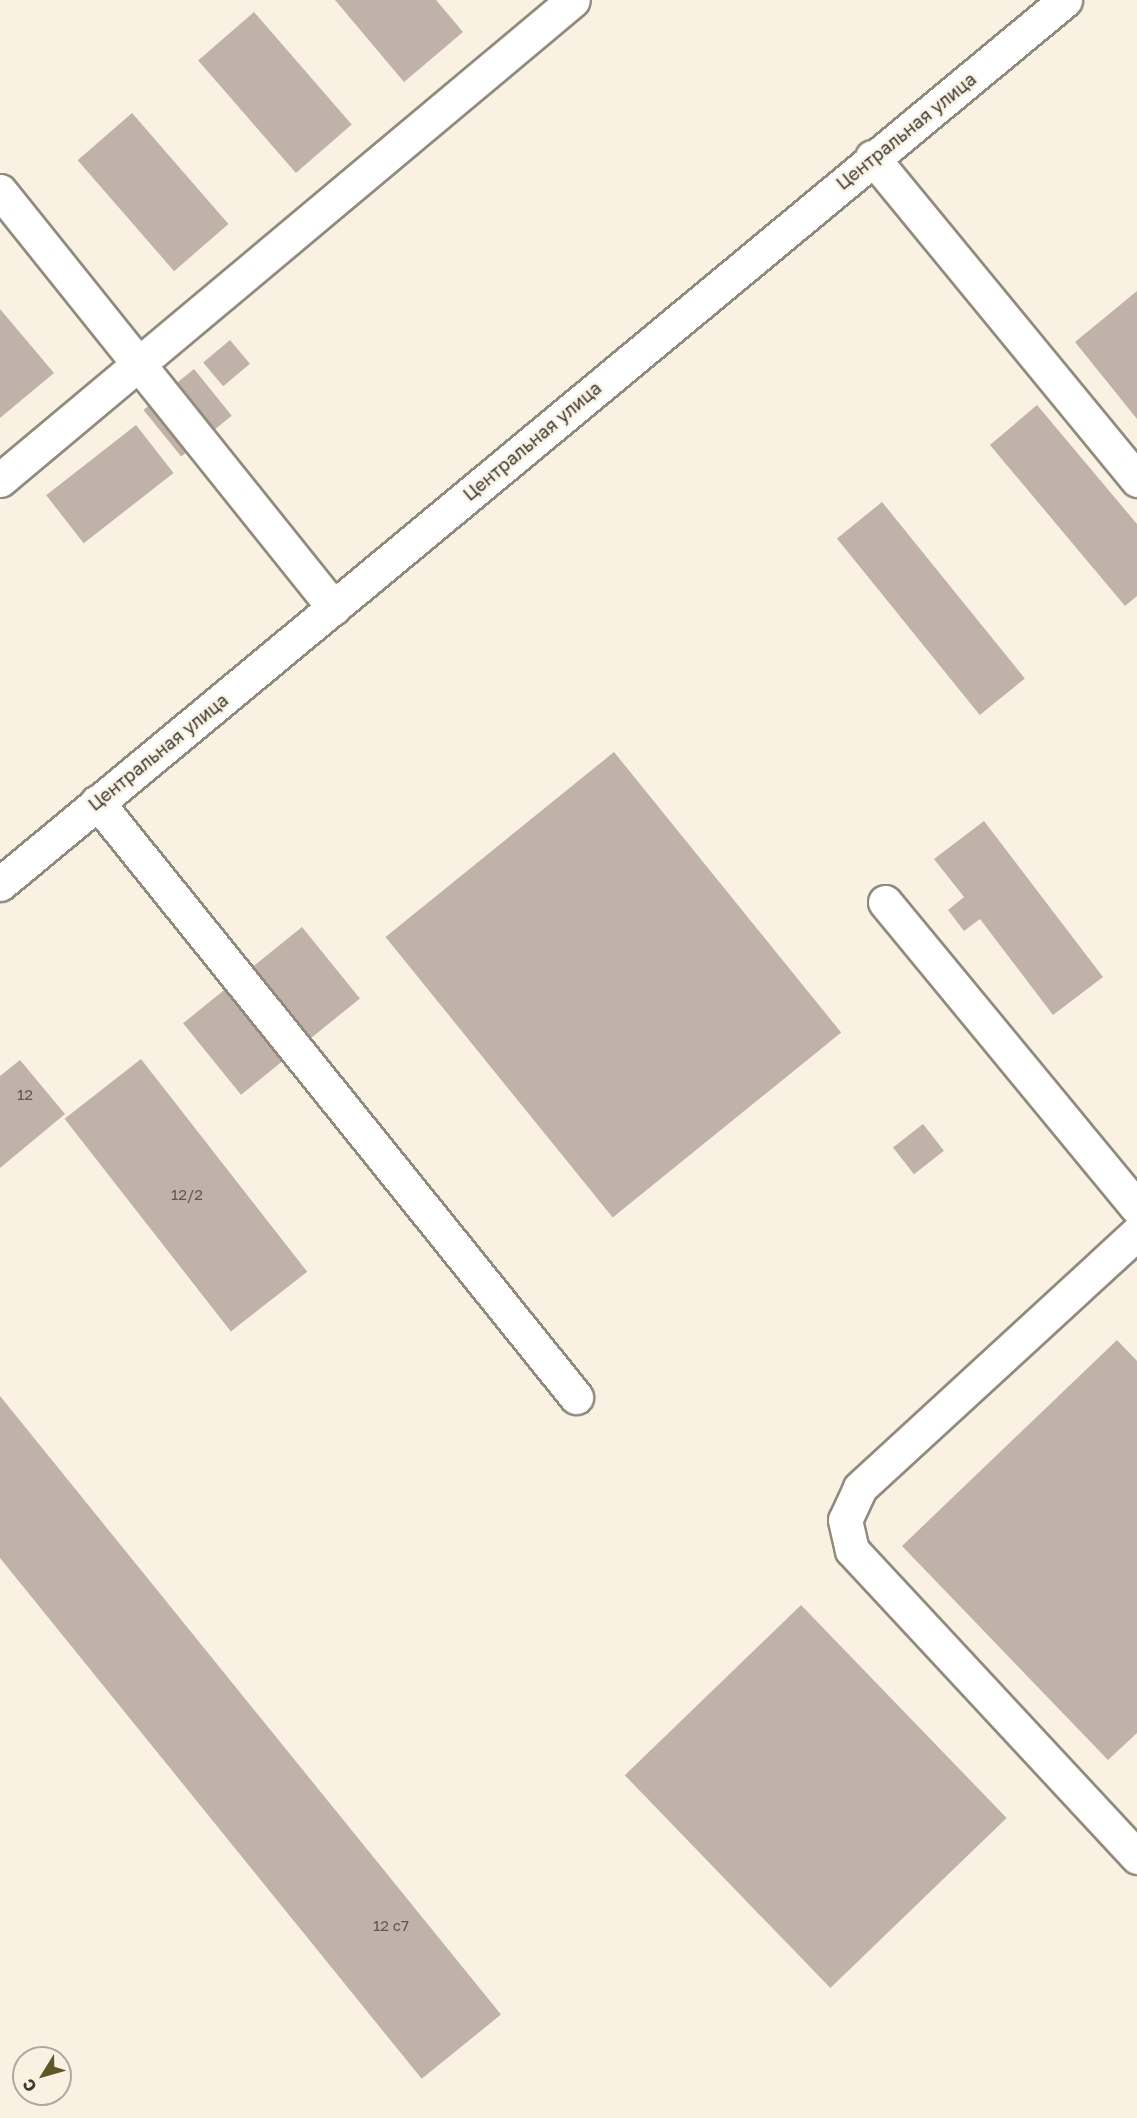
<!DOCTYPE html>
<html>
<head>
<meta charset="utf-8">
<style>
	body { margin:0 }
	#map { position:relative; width:1137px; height:2118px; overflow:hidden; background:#f9f2e3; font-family:"Golos Text",sans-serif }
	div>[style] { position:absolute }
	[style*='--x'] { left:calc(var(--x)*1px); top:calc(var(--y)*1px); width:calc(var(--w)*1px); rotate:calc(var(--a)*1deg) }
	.building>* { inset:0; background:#c0b2a8; transform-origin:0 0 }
	.roads { filter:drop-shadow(2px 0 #928b7d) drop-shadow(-2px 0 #928b7d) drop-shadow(0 2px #928b7d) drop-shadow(0 -2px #928b7d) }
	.minor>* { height:33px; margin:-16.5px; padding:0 16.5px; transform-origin:16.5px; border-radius:16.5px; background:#fff }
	span { translate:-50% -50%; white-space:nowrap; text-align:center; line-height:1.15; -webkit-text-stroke:4.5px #f9f2e3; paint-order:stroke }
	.number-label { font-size:15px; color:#5e5851 }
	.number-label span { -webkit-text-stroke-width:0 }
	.street-label { font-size:18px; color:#3d3a34 }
	.north { position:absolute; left:12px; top:2046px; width:60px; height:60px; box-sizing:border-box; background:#f9f2e3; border:2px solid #aea89d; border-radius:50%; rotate:233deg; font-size:16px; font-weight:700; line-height:24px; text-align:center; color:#3d3a34 }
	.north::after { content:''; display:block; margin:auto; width:21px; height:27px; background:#5d5825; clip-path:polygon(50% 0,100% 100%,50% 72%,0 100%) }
</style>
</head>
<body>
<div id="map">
	<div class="building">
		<div style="clip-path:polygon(335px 0,436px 0,463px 32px,404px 82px)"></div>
		<div style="left:254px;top:12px;width:149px;height:74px;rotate:49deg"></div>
		<div style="left:132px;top:113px;width:147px;height:72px;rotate:49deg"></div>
		<div style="clip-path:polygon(1137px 291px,1137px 419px,1075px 342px)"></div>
		<div style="clip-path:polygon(0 309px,54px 373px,0 418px)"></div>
		<div style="left:230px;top:340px;width:31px;height:35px;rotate:50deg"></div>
		<div style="left:194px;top:369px;width:60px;height:65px;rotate:51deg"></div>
		<div style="clip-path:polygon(1037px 405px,1137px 524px,1137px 596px,1125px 606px,990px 445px)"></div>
		<div style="left:136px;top:425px;width:61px;height:114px;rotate:52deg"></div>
		<div style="left:882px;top:502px;width:227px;height:58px;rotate:51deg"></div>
		<div style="left:614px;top:752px;width:361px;height:294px;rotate:51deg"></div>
		<div style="clip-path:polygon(984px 821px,1103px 977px,1053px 1015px,980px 919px,964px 931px,948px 910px,964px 897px,934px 859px)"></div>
		<div style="left:302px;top:927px;width:92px;height:153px;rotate:51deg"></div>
		<div style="left:141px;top:1059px;width:270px;height:97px;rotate:52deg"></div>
		<div style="clip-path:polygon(20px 1060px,65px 1114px,0 1168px,0 1076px)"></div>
		<div style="left:923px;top:1124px;width:34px;height:38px;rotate:52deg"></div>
		<div style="clip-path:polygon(1117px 1340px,1137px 1361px,1137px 1733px,1108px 1760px,902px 1546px)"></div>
		<div style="left:0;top:1396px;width:796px;height:102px;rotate:51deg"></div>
		<div style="left:801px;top:1605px;width:296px;height:245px;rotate:46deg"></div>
	</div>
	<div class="roads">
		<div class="minor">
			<div style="--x:872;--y:157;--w:418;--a:50.6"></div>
			<div style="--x:0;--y:191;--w:534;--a:51.31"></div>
			<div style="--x:0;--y:480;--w:747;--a:-39.95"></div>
			<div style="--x:97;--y:802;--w:764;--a:51.16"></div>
			<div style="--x:0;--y:884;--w:1384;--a:-39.69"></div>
			<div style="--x:885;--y:902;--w:396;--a:50.5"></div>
			<div style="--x:1137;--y:1233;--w:377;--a:137.4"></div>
			<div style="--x:860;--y:1488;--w:35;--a:115"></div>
			<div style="--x:845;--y:1520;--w:31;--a:77"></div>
			<div style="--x:852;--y:1550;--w:419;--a:47.1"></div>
		</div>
	</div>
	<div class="number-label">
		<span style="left:25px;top:1095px">12</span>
		<span style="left:187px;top:1195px">12/2</span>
		<span style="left:391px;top:1926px">12 с7</span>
	</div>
	<div class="street-label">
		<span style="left:906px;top:131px;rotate:-39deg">Центральная улица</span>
		<span style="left:532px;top:441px;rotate:-40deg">Центральная улица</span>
		<span style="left:158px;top:752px;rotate:-39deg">Центральная улица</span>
	</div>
	<div class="north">С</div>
</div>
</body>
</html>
